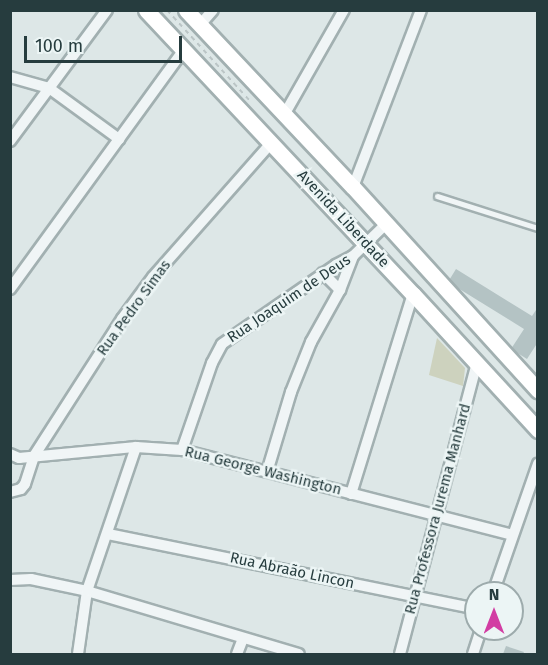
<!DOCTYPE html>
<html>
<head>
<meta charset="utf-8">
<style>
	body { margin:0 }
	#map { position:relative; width:548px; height:665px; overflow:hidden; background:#dde7e7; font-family:"Fira Sans",sans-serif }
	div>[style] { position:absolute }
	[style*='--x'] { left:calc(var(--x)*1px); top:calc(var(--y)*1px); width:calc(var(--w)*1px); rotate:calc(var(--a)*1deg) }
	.green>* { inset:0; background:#cdd2be }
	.building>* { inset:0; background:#b4c3c4 }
	.path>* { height:2px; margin-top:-1px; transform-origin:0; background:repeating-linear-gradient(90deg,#bbc5c6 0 4.5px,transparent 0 9px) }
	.roads { filter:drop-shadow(2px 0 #a2b0b1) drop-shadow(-2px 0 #a2b0b1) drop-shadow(0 2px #a2b0b1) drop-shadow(0 -2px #a2b0b1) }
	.service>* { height:5px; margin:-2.5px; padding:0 2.5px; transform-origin:2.5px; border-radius:2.5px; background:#f0f5f6 }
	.minor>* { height:10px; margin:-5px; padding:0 5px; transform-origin:5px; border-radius:5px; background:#f0f5f6 }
	.secondary>* { height:15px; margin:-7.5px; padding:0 7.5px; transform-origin:7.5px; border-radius:7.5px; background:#fff }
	span { translate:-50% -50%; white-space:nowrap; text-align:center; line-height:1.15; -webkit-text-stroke:5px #ecf5f5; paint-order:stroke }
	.street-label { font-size:15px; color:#263c3e }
	.frame { position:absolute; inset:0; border:12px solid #263c3e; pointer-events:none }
	.north { position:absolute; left:464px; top:581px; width:60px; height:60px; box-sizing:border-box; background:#ecf5f5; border:2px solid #9dabac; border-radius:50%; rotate:0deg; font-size:16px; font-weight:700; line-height:24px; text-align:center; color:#263c3e }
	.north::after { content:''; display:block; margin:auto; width:21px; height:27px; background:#d23da3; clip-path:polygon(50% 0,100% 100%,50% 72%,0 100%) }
	.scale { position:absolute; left:24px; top:36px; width:158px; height:27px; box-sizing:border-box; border:3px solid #263c3e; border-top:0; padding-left:8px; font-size:18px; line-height:21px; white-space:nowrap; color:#263c3e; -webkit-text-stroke:4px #ecf5f5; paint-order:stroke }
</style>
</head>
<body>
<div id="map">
	<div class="green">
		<div style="clip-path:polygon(437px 338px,465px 368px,463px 386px,429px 375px)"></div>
	</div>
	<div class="building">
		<div style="clip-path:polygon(456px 269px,532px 316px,538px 307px,538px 342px,527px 359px,511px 349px,524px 329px,448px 282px)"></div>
		<div style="clip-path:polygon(506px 646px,524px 652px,523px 654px,503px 654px)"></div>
	</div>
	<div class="path">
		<div style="--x:167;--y:10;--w:123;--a:47.6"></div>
	</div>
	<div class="roads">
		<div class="service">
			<div style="--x:437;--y:196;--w:106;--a:17.6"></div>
		</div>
		<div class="minor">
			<div style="--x:199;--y:26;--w:21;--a:-49"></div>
			<div style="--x:10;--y:77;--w:41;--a:15.8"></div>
			<div style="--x:49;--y:88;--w:87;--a:36.1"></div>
			<div style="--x:284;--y:115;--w:121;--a:-60.3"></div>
			<div style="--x:10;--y:141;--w:163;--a:-53.5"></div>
			<div style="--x:353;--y:187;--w:190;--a:-69"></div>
			<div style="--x:323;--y:273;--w:24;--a:45"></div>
			<div style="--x:10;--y:289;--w:294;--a:-54"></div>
			<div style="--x:182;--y:450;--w:92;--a:-71"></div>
			<div style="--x:212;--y:363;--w:21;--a:-62"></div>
			<div style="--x:222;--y:344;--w:139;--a:-34.7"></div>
			<div style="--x:336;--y:265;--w:19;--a:-28"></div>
			<div style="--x:353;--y:256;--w:46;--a:-44.1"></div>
			<div style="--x:10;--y:454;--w:10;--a:24"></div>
			<div style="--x:19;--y:458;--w:118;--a:-5.4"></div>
			<div style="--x:136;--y:447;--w:46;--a:3.7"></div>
			<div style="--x:182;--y:450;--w:341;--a:14.4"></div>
			<div style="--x:267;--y:472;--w:84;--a:-73.3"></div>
			<div style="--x:291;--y:392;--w:54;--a:-68.2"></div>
			<div style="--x:311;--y:342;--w:60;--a:-60.9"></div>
			<div style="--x:340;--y:290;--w:36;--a:-69"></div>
			<div style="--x:10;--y:492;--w:11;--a:-15"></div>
			<div style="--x:21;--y:489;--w:6;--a:-51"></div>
			<div style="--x:25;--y:484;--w:29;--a:-72"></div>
			<div style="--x:34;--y:456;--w:163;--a:-57.3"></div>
			<div style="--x:122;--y:319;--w:52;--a:-53.6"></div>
			<div style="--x:153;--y:277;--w:179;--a:-48.6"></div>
			<div style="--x:351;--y:494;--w:209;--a:-72.8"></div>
			<div style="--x:108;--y:534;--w:376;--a:11.5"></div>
			<div style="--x:10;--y:580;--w:21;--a:-3"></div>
			<div style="--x:31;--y:579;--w:57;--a:12.1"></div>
			<div style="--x:87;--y:591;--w:221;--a:16.6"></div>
			<div style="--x:493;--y:593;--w:137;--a:-70.8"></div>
			<div style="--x:78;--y:654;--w:64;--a:-81.9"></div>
			<div style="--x:87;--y:591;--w:152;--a:-71.2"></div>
			<div style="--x:237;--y:654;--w:17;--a:-69"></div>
			<div style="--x:400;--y:654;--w:301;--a:-75.2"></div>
			<div style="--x:473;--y:654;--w:26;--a:-72"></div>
		</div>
		<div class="secondary">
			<div style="--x:146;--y:10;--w:390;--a:46.8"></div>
			<div style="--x:413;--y:294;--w:185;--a:47.4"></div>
			<div style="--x:186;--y:10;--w:243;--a:46.7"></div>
			<div style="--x:353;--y:187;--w:275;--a:47.7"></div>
		</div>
	</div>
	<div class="street-label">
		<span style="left:343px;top:219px;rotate:47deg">Avenida Liberdade</span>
		<span style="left:289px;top:299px;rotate:-34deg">Rua Joaquim de Deus</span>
		<span style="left:134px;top:308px;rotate:-54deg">Rua Pedro Simas</span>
		<span style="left:263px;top:471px;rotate:14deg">Rua George Washington</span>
		<span style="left:438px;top:509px;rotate:-75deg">Rua Professora Jurema Manhard</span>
		<span style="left:292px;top:571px;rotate:12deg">Rua Abraão Lincon</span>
	</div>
	<div class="frame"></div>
	<div class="north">N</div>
	<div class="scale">100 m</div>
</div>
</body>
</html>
